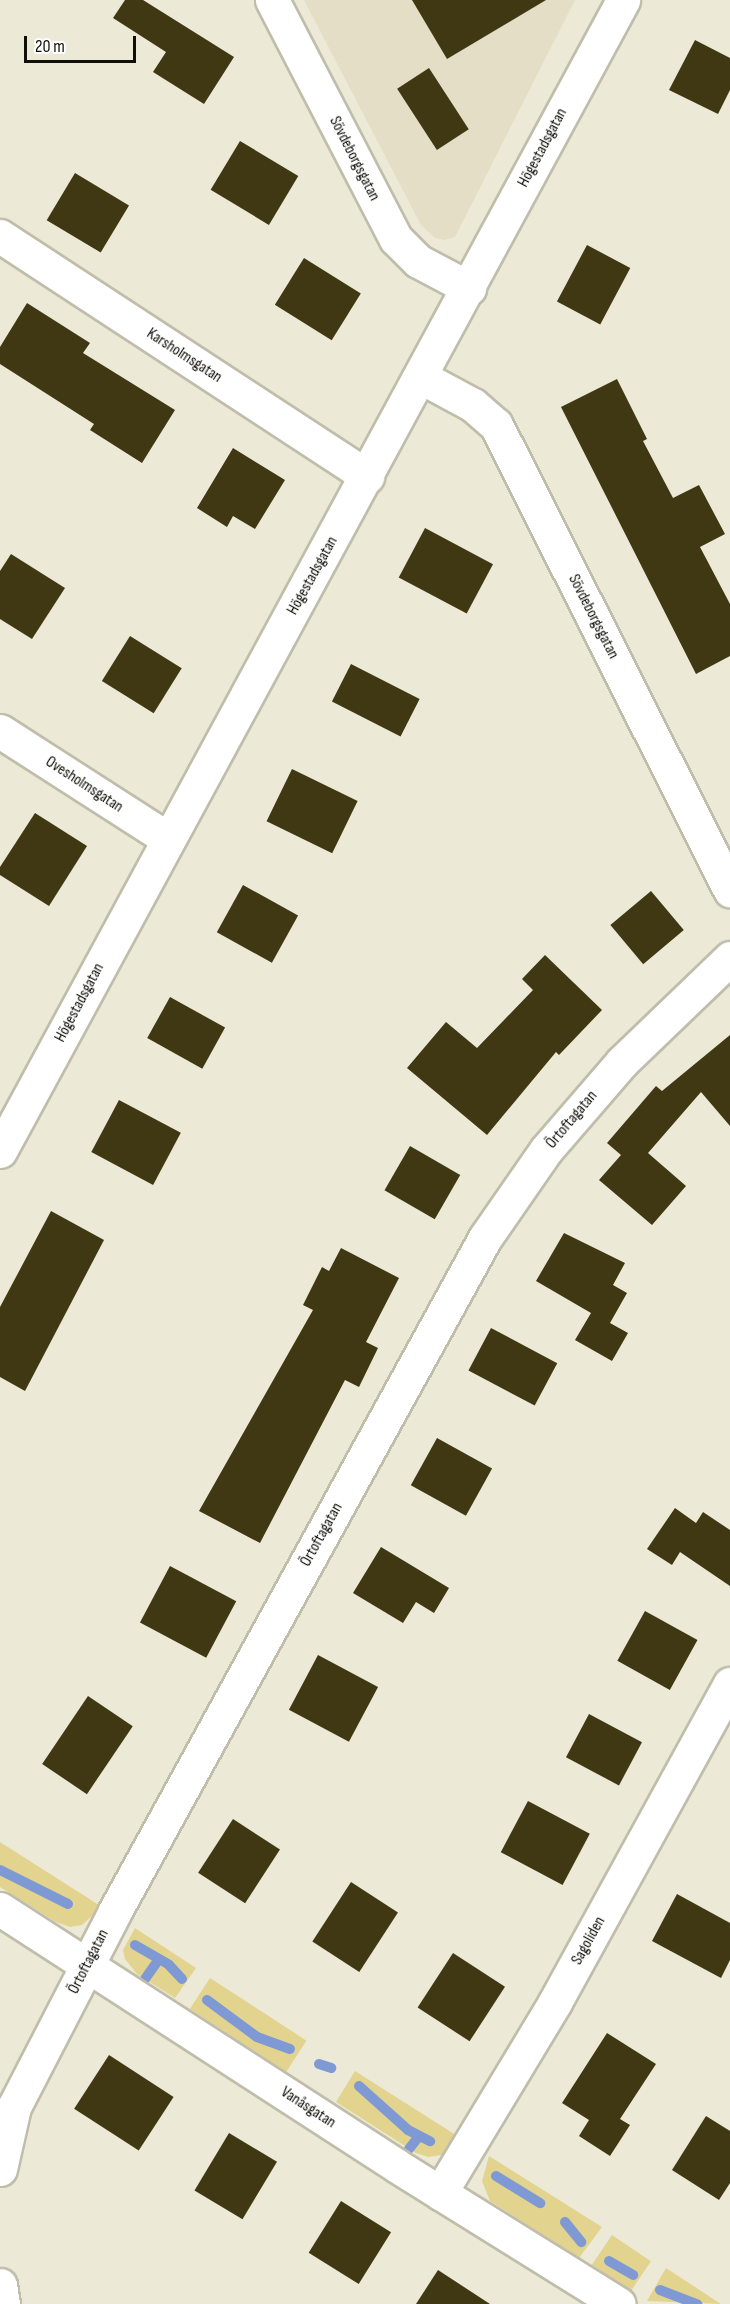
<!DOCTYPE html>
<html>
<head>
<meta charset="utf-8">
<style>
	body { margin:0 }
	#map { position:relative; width:730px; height:2304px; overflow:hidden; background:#ece9d6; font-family:"Sofia Sans Condensed",sans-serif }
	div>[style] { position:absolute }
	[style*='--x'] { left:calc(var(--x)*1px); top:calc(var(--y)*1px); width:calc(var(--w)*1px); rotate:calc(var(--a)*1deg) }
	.built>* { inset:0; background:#e3dec5 }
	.green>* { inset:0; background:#e2d48e; transform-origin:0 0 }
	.stream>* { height:10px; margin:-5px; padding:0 5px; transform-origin:5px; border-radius:5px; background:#7e99d4 }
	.building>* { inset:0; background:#3f3812; transform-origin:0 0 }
	.roads { filter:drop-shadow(2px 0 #c0bdab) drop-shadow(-2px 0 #c0bdab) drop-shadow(0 2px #c0bdab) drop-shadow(0 -2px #c0bdab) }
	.minor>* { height:33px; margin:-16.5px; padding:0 16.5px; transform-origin:16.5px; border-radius:16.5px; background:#fff }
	span { translate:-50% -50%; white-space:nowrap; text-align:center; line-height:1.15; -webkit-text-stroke:6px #fff; paint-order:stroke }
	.street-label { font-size:16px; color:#100f09 }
	.scale { position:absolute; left:24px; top:36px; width:112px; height:27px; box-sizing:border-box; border:3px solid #100f09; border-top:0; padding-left:8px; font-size:18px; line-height:21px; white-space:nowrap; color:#100f09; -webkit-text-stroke:4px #fff; paint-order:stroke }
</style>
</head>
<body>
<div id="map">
	<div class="built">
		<div style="clip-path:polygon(304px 0,575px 0,455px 237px,444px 240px,435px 238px,421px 225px)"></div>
	</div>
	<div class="green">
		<div style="clip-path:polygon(0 1842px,102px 1907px,82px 1925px,70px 1927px,56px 1922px,0 1887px)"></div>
		<div style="clip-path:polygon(135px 1928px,196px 1968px,175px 1998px,137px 1974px,125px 1959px,123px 1950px)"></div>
		<div style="left:210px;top:1978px;width:115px;height:37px;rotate:33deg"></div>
		<div style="clip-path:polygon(355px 2071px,462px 2139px,448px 2154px,428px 2157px,416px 2153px,336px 2102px)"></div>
		<div style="clip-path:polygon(489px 2156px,602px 2227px,579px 2258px,490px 2201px,482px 2181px)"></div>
		<div style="left:612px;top:2235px;width:47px;height:36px;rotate:34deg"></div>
		<div style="clip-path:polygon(666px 2268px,721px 2304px,647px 2301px)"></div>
	</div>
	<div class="stream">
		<div style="--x:0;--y:1870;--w:76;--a:26.6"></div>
		<div style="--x:135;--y:1945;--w:39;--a:30"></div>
		<div style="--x:169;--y:1965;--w:19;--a:47"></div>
		<div style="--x:145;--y:1979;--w:24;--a:-55"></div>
		<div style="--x:207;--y:2000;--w:62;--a:36.5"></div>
		<div style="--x:257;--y:2037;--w:35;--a:20"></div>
		<div style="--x:319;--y:2064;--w:13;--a:18"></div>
		<div style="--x:359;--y:2086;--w:66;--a:41.9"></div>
		<div style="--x:408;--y:2130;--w:25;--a:27"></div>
		<div style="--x:409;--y:2149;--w:16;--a:-52"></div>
		<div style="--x:496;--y:2176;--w:52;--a:31.5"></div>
		<div style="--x:565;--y:2222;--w:26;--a:51"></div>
		<div style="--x:609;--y:2261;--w:28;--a:30"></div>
		<div style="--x:660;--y:2290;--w:40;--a:21"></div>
	</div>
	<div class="building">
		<div style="clip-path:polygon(125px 0,143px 0,234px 57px,204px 104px,153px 72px,166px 52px,113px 18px)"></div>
		<div style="clip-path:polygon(412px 0,546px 0,447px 59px)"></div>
		<div style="clip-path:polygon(695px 40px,730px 58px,730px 90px,718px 114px,669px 90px)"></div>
		<div style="left:429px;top:68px;width:73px;height:38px;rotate:57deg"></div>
		<div style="left:240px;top:141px;width:68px;height:57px;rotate:31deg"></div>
		<div style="left:75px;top:173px;width:63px;height:55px;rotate:31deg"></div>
		<div style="left:587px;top:245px;width:49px;height:64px;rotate:28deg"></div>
		<div style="left:304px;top:258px;width:67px;height:55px;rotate:32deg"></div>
		<div style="clip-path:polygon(27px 303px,90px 343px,83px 353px,175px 410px,142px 463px,90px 430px,94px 424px,0 364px,0 347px)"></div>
		<div style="clip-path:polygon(617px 379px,647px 439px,643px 441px,673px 498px,699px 485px,725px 534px,700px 547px,730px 604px,730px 656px,696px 674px,561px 407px)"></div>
		<div style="clip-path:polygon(233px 448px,285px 480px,255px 529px,233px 516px,227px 527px,197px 508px)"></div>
		<div style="left:425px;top:528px;width:77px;height:56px;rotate:28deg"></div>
		<div style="clip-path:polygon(11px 554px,65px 588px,32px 639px,0 619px,0 571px)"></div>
		<div style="left:130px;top:636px;width:61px;height:53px;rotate:32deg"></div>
		<div style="left:351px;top:664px;width:77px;height:42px;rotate:27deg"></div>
		<div style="left:292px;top:769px;width:73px;height:58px;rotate:26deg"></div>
		<div style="clip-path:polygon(35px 813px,87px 846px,49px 906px,0 875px,0 867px)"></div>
		<div style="left:243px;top:885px;width:63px;height:54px;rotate:29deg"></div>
		<div style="left:651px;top:891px;width:51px;height:53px;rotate:50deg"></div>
		<div style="clip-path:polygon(545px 955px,602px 1010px,559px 1055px,556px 1052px,487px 1135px,407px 1068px,446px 1022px,477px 1048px,533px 990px,522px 979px)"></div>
		<div style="left:170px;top:997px;width:63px;height:47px;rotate:29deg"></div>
		<div style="clip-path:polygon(730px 1035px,730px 1126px,701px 1092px,648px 1153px,686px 1186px,652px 1225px,599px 1180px,621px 1155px,607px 1143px,656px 1086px,662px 1091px)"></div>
		<div style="left:119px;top:1100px;width:70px;height:59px;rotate:28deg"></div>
		<div style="left:410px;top:1146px;width:58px;height:51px;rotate:30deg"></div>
		<div style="clip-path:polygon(51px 1211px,104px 1240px,25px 1391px,0 1377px,0 1307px)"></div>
		<div style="clip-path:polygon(564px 1233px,625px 1263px,613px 1285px,627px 1293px,610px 1323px,628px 1333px,612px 1361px,575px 1340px,591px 1313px,536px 1281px)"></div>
		<div style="clip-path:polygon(341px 1248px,399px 1278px,366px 1342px,378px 1348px,359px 1387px,345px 1380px,260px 1543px,199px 1511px,313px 1310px,303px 1305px,322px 1267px,329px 1271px)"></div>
		<div style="left:491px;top:1328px;width:75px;height:48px;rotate:28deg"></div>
		<div style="left:437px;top:1438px;width:63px;height:54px;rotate:29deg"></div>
		<div style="clip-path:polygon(675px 1508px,696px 1523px,703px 1512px,730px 1530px,730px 1586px,680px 1552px,672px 1565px,647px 1549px)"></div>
		<div style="clip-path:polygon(381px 1547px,449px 1588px,434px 1613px,416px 1602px,403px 1623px,353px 1593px)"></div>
		<div style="left:170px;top:1566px;width:75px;height:64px;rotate:28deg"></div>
		<div style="left:645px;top:1611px;width:60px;height:57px;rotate:29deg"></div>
		<div style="left:318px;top:1655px;width:68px;height:62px;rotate:28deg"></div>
		<div style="left:88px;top:1696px;width:54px;height:82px;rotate:34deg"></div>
		<div style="left:589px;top:1714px;width:60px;height:49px;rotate:28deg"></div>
		<div style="left:528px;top:1801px;width:70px;height:58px;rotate:28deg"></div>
		<div style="left:233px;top:1819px;width:56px;height:64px;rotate:33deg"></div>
		<div style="left:351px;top:1882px;width:56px;height:71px;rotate:33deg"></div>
		<div style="clip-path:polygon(677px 1894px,730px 1923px,730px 1960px,721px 1978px,652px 1941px)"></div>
		<div style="left:453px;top:1953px;width:62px;height:65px;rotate:33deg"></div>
		<div style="clip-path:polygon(607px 2033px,656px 2064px,620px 2119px,630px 2125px,610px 2156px,579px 2136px,589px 2120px,562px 2103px)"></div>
		<div style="left:109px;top:2055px;width:77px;height:64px;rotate:33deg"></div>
		<div style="clip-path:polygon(706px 2116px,730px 2131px,730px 2183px,719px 2200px,672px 2170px)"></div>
		<div style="left:229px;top:2133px;width:56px;height:67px;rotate:31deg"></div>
		<div style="left:341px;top:2201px;width:59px;height:61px;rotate:32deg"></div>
		<div style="clip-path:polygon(438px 2270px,490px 2304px,416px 2304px)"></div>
	</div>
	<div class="roads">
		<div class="minor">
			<div style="--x:272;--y:0;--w:269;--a:62.6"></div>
			<div style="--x:396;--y:239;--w:31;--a:45"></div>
			<div style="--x:418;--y:261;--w:58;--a:27.9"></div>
			<div style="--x:0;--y:236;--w:439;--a:33.2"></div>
			<div style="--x:421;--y:377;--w:59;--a:28.3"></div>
			<div style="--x:473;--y:405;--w:30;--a:41"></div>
			<div style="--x:496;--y:425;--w:521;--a:63.29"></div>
			<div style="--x:0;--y:731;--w:200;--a:32.7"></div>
			<div style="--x:0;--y:1151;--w:1309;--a:-61.57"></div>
			<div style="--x:0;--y:1909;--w:473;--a:32.9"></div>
			<div style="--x:397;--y:2166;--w:261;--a:31.9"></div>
			<div style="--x:0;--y:2169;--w:64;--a:-77.3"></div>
			<div style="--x:14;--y:2107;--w:220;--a:-62.7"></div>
			<div style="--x:115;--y:1911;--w:768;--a:-61.2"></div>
			<div style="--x:485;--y:1238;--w:107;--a:-55.3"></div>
			<div style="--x:546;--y:1150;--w:116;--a:-49.2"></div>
			<div style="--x:622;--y:1062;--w:150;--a:-43.9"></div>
			<div style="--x:440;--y:2193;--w:223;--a:-58.9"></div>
			<div style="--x:555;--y:2002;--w:363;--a:-61.2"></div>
			<div style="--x:0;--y:2285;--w:19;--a:81"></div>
		</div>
	</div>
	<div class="street-label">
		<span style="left:543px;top:148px;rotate:-62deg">Högestadsgatan</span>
		<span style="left:354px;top:159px;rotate:63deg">Sövdeborgsgatan</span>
		<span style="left:184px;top:356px;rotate:33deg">Karsholmsgatan</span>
		<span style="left:313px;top:576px;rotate:-61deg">Högestadsgatan</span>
		<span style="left:593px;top:617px;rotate:63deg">Sövdeborgsgatan</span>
		<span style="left:84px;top:785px;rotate:33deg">Ovesholmsgatan</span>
		<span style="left:80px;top:1003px;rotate:-62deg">Högestadsgatan</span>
		<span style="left:572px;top:1120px;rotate:-50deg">Örtoftagatan</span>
		<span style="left:322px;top:1535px;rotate:-61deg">Örtoftagatan</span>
		<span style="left:589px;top:1941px;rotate:-61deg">Sagoliden</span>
		<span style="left:89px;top:1962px;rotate:-63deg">Örtoftagatan</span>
		<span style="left:308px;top:2108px;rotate:33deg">Vanåsgatan</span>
	</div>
	<div class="scale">20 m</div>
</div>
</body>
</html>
